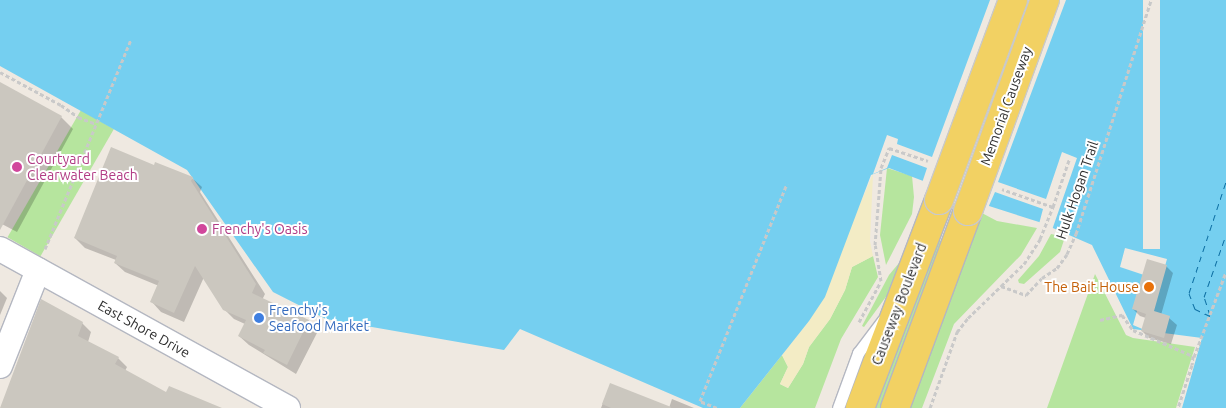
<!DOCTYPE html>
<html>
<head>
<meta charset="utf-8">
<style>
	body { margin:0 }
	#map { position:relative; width:1226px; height:408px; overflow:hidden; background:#efe9e1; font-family:Ubuntu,sans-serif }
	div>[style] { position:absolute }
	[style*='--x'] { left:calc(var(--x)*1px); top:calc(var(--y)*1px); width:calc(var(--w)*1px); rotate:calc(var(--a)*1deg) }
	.green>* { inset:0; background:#b6e59e; transform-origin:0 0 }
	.sand>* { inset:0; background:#f3ecc5 }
	.water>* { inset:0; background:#75cff0 }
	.pier>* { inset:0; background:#efe9e1; transform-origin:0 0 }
	.shadow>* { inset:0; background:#0003 }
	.ferry>* { height:1px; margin-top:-0.5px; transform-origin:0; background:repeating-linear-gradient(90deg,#0d6fa3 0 6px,transparent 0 11px) }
	.building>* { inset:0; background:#cbc7bf }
	.path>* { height:3px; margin-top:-1.5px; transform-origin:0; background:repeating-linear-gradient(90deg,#c9c9c9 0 4px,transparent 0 6.5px) }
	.roads { filter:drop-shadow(1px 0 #b4b7c1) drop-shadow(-1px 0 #b4b7c1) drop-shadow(0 1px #b4b7c1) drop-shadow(0 -1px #b4b7c1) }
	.lane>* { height:11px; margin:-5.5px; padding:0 5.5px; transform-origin:5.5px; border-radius:5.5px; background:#fff }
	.street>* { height:24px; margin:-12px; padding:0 12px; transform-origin:12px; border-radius:12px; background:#fff }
	.primary>* { height:28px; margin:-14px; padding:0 14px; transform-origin:14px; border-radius:14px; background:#f2d163 }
	.bridges { filter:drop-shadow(1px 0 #c9c9c9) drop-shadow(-1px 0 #c9c9c9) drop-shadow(0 1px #c9c9c9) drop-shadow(0 -1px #c9c9c9) }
	.primary-bridge>* { height:28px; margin:-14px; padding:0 14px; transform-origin:14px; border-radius:14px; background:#f2d163 }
	.dots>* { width:14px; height:14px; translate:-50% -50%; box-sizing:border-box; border:2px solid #fff; border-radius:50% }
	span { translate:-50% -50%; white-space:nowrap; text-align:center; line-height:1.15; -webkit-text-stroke:4px #fff; paint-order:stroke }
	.street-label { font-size:14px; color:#2e2e2e }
	.hotel-label { font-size:14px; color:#b23c85 }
	.left { translate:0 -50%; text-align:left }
	.food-label { font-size:14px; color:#c56008 }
	.right { translate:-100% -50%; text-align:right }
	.shop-label { font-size:14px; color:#366cbe }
</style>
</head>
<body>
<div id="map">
	<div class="green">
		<div style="left:81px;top:110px;width:38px;height:147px;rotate:30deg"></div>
		<div style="clip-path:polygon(887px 168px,912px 176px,914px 197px,912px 214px,886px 265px,880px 235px)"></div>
		<div style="clip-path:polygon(980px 212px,997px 221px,1037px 228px,1021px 255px,954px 324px,922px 408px,909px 408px)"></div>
		<div style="clip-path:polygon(1051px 234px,1065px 237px,1060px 252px,1024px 284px,1019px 283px,1018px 280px,1039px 256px)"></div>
		<div style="clip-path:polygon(938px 239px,941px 241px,931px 279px,884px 408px,871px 408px)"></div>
		<div style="clip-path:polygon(873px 256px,878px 277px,841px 339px,815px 408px,740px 408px,782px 355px,788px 367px,780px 384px,788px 388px,803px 364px,809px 347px,830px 319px,845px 290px,852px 267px)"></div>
		<div style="clip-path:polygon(904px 257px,896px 283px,864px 327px,862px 326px,889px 275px)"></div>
		<div style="clip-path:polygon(1095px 274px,1126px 335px,1133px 338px,1195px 347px,1176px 408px,1047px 408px)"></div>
	</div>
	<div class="sand">
		<div style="clip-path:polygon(873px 174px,870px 241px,873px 256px,852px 267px,845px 290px,830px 319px,809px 347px,803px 364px,788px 388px,780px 384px,788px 367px,782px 355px,809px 321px)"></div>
	</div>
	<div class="water">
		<div style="clip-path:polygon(0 0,1226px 0,1226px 408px,1182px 408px,1202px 338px,1133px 329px,1092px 245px,1039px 222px,989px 206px,889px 168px,871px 175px,825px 297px,809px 321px,740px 408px,703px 408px,520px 329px,504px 350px,326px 319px,273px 292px,187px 170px,0 66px)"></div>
	</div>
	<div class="pier">
		<div style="clip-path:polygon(990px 0,1066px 0,998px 182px,1046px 199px,1062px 152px,1077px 158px,1052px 230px,1039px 224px,1043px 209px,995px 192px,988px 208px,922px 183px,927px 168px,892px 155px,887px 168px,873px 174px,887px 135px,898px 139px,897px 144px,932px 157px)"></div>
		<div style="left:1143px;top:0;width:17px;height:249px"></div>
		<div style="clip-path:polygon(1125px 248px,1167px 259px,1147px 331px,1133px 325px,1147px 276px,1120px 267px)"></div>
	</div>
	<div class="shadow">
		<div style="clip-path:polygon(0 84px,61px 117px,73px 129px,17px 232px,0 223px)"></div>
		<div style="clip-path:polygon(154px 167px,192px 178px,202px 187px,200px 192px,265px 294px,262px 300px,309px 321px,318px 331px,296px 374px,249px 345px,239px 336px,245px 324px,234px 319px,224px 309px,204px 277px,184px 322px,161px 312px,152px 302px,159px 286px,125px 272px,115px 263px,116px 260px,85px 248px,75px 238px)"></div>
		<div style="clip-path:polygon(1166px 266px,1173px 273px,1161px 315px,1169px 318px,1177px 325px,1171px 344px,1149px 338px,1142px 331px,1146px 318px,1140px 316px,1133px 309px)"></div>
		<div style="clip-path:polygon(0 291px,7px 298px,0 315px)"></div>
		<div style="clip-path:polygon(42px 301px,82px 323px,91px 332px,88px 342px,118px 358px,127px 367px,125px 371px,167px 394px,220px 408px,1px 408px)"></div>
		<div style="clip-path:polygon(610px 385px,669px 408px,672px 399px,694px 408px,601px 408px)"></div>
	</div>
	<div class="ferry">
		<div style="--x:1210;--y:315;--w:19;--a:-108"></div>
		<div style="--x:1204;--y:297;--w:66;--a:-70.5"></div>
		<div style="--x:1210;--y:316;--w:17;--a:-155"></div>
		<div style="--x:1195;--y:309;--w:17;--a:-111"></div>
		<div style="--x:1189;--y:293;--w:117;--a:-71.6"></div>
	</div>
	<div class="building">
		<div style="clip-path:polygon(0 82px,62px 116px,0 230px)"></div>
		<div style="clip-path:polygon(111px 147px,154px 165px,155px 162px,193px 177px,191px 181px,256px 284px,252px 293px,309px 320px,287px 365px,263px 353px,265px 350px,238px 336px,246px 320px,223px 310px,195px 266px,174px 313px,150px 302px,159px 281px,114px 263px,117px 256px,74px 238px)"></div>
		<div style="clip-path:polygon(1147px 259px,1167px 265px,1154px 311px,1170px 316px,1164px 338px,1141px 331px,1146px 314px,1132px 309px)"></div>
		<div style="clip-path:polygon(41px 299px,83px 322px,78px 336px,119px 357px,115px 364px,166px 392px,169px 386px,222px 408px,0 408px)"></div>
		<div style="clip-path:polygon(610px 383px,671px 407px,670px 408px,611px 408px,602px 404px)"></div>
	</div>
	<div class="path">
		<div style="--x:0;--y:72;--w:69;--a:28.4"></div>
		<div style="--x:61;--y:105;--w:21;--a:35"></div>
		<div style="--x:78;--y:117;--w:19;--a:21"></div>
		<div style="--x:1053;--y:207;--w:50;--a:-71.2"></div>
		<div style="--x:45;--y:249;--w:227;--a:-67.7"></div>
		<div style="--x:881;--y:281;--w:36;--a:-99"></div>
		<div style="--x:875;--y:245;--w:77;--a:-85.5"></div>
		<div style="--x:881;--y:168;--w:22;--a:-68"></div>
		<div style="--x:889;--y:148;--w:41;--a:18.4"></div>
		<div style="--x:1001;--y:286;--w:32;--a:-44"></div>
		<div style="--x:1024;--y:264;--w:30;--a:-57"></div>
		<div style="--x:1040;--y:239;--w:35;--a:-68"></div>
		<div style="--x:1053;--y:207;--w:54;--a:-160.6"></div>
		<div style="--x:1100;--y:320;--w:23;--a:-13"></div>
		<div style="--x:1122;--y:315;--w:19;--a:54"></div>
		<div style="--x:1133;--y:330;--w:65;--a:23.4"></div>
		<div style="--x:1193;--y:356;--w:9;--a:96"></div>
		<div style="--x:1192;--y:365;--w:45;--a:108"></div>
		<div style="--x:859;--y:322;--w:44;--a:-61.7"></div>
		<div style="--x:1194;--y:357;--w:91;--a:-69.4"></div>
		<div style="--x:717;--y:408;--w:18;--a:-158"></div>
		<div style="--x:700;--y:401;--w:234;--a:-68.2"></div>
		<div style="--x:930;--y:408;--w:81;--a:-70.4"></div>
		<div style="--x:957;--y:332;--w:18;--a:-52"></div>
		<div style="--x:968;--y:318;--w:46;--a:-44.1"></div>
		<div style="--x:1001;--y:286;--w:27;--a:20"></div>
		<div style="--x:1026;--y:295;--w:23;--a:-47"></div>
		<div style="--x:1042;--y:278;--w:18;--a:-34"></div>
		<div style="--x:1057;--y:268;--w:17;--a:-54"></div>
		<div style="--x:1067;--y:254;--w:22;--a:-66"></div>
		<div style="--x:1076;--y:234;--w:246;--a:-72.2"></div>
	</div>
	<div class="roads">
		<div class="lane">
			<div style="--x:838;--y:408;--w:59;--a:-70"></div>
			<div style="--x:858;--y:353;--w:41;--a:-52.9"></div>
		</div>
		<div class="street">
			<div style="--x:0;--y:249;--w:329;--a:28.9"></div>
			<div style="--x:0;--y:366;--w:103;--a:-68.4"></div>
		</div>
		<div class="primary">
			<div style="--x:860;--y:408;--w:222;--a:-69.2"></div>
			<div style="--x:895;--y:408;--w:210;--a:-69.7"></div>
		</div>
	</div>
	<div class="bridges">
		<div class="primary-bridge">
			<div style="--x:939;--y:200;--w:213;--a:-69.7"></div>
			<div style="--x:968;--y:211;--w:225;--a:-70"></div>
		</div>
	</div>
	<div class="dots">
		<div style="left:17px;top:167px;background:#d1479c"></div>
		<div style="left:202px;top:229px;background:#d1479c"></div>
		<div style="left:1149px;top:287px;background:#e8710a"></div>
		<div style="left:259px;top:318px;background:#3f7fe0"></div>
	</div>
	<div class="street-label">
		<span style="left:1006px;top:106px;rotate:-70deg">Memorial Causeway</span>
		<span style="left:1077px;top:190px;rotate:-71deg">Hulk Hogan Trail</span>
		<span style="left:899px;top:304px;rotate:-69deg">Causeway Boulevard</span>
		<span style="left:144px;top:329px;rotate:29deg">East Shore Drive</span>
	</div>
	<div class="hotel-label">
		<span class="left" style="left:27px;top:167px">Courtyard<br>Clearwater Beach</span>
		<span class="left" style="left:212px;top:229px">Frenchy's Oasis</span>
	</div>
	<div class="food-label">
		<span class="right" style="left:1139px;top:287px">The Bait House</span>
	</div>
	<div class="shop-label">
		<span class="left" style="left:269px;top:318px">Frenchy's<br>Seafood Market</span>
	</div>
</div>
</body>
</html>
